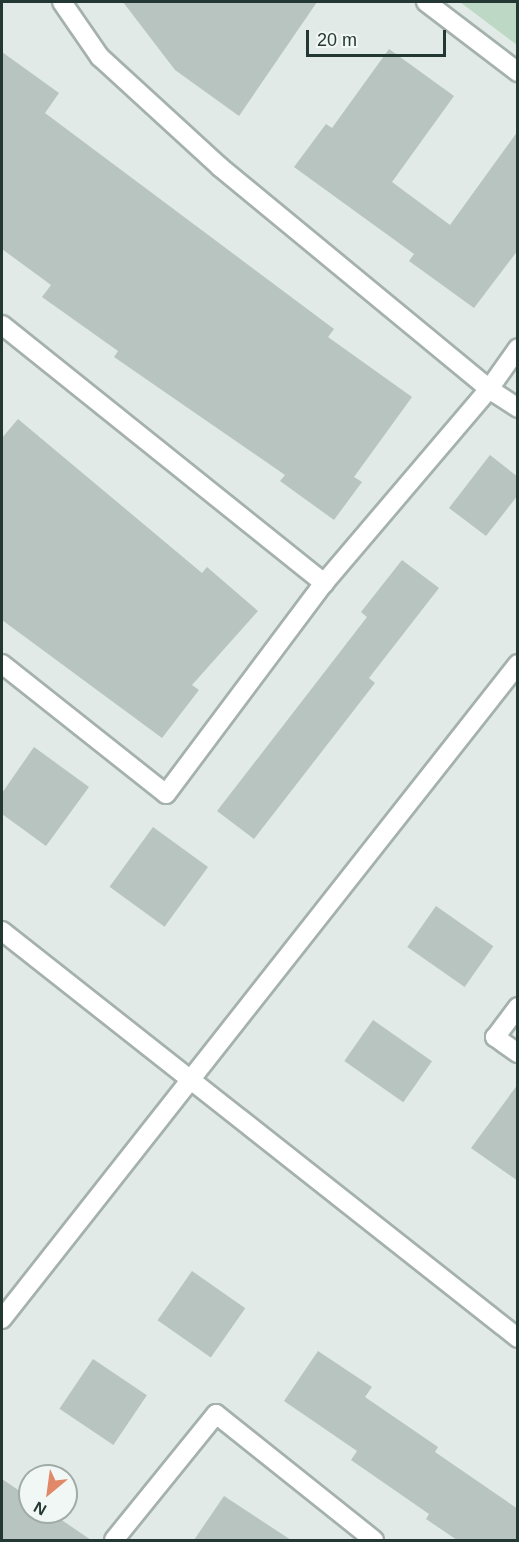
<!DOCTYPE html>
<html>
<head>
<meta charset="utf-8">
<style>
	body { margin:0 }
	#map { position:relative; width:519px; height:1542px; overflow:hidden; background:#e1eae6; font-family:Helvetica,sans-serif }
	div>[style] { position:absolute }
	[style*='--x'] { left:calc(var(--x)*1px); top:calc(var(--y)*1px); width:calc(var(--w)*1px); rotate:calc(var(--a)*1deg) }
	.green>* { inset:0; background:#bdd8c4 }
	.building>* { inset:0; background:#b7c4bf; transform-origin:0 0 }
	.roads { filter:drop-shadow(2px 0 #a5b1ad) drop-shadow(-2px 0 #a5b1ad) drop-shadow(0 2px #a5b1ad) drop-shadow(0 -2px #a5b1ad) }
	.minor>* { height:18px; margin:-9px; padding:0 9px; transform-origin:9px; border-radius:9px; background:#fff }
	span { translate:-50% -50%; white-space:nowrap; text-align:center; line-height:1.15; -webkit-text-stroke:4.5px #f1f7f4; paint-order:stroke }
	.frame { position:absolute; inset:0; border:3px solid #243833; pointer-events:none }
	.north { position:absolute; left:18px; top:1464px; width:60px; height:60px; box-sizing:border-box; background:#f1f7f4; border:2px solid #9faba7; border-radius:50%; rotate:209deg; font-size:16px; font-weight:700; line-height:24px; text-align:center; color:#243833 }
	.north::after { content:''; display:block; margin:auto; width:21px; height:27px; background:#e08868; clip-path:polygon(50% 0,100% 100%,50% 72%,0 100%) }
	.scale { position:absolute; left:306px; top:30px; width:140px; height:27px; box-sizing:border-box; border:3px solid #243833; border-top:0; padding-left:8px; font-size:18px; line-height:21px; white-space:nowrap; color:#243833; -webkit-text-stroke:4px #f1f7f4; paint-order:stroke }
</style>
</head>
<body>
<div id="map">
	<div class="green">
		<div style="clip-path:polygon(460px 2px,517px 2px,517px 45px)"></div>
	</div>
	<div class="building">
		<div style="clip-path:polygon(123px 2px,317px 2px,239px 116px,175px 70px)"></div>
		<div style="clip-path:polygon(389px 49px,454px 96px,392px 182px,450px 225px,518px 131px,518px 250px,474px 308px,409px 261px,414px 254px,294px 167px,326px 124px,332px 128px)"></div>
		<div style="clip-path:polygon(2px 52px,59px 93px,45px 113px,334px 329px,328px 337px,412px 397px,354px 477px,362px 482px,334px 520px,280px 481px,285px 475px,114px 357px,118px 351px,42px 297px,51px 285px,2px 249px)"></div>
		<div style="clip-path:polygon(18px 419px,202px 573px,207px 567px,258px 611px,192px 685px,199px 690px,162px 738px,2px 620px,2px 438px)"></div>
		<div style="clip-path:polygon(490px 455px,518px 477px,518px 495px,486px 536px,449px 508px)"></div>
		<div style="clip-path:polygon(402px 560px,439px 588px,369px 678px,375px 683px,254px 839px,217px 811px,367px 617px,361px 612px)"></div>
		<div style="clip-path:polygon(34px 747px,89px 787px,46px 846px,2px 814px,2px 793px)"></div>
		<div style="left:153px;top:827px;width:68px;height:74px;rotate:36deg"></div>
		<div style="left:436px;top:906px;width:70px;height:50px;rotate:35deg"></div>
		<div style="left:373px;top:1020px;width:72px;height:50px;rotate:35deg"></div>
		<div style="clip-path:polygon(518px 1084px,518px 1181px,471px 1148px)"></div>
		<div style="left:192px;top:1271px;width:65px;height:60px;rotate:35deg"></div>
		<div style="clip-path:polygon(318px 1351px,372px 1387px,365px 1397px,438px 1447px,435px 1452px,518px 1509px,518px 1540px,457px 1540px,426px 1519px,429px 1514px,351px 1460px,357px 1451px,284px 1401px)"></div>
		<div style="left:93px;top:1359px;width:65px;height:60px;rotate:34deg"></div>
		<div style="clip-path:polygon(2px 1479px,30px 1498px,30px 1512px,50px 1512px,91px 1540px,2px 1540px)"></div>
		<div style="clip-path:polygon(224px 1496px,291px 1540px,194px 1540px)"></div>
	</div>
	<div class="roads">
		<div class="minor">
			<div style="--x:62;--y:2;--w:67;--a:55.4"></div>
			<div style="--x:100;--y:57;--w:163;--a:42.5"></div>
			<div style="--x:220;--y:167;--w:349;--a:39.5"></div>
			<div style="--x:489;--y:389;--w:35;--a:33"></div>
			<div style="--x:426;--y:2;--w:116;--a:37.3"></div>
			<div style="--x:2;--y:325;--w:413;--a:38.7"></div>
			<div style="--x:2;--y:664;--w:209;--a:38.4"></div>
			<div style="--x:166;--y:794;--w:264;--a:-53.2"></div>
			<div style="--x:324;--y:583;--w:255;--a:-49.6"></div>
			<div style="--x:489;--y:389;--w:50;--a:-54.7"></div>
			<div style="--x:2;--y:931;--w:657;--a:38.26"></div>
			<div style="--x:518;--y:1007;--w:38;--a:127"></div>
			<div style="--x:495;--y:1037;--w:28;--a:35"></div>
			<div style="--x:2;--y:1319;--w:834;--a:-51.77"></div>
			<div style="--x:114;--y:1540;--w:162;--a:-51"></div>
			<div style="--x:216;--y:1414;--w:202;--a:38.6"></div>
		</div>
	</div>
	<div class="frame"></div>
	<div class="north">N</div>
	<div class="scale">20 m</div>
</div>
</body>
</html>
